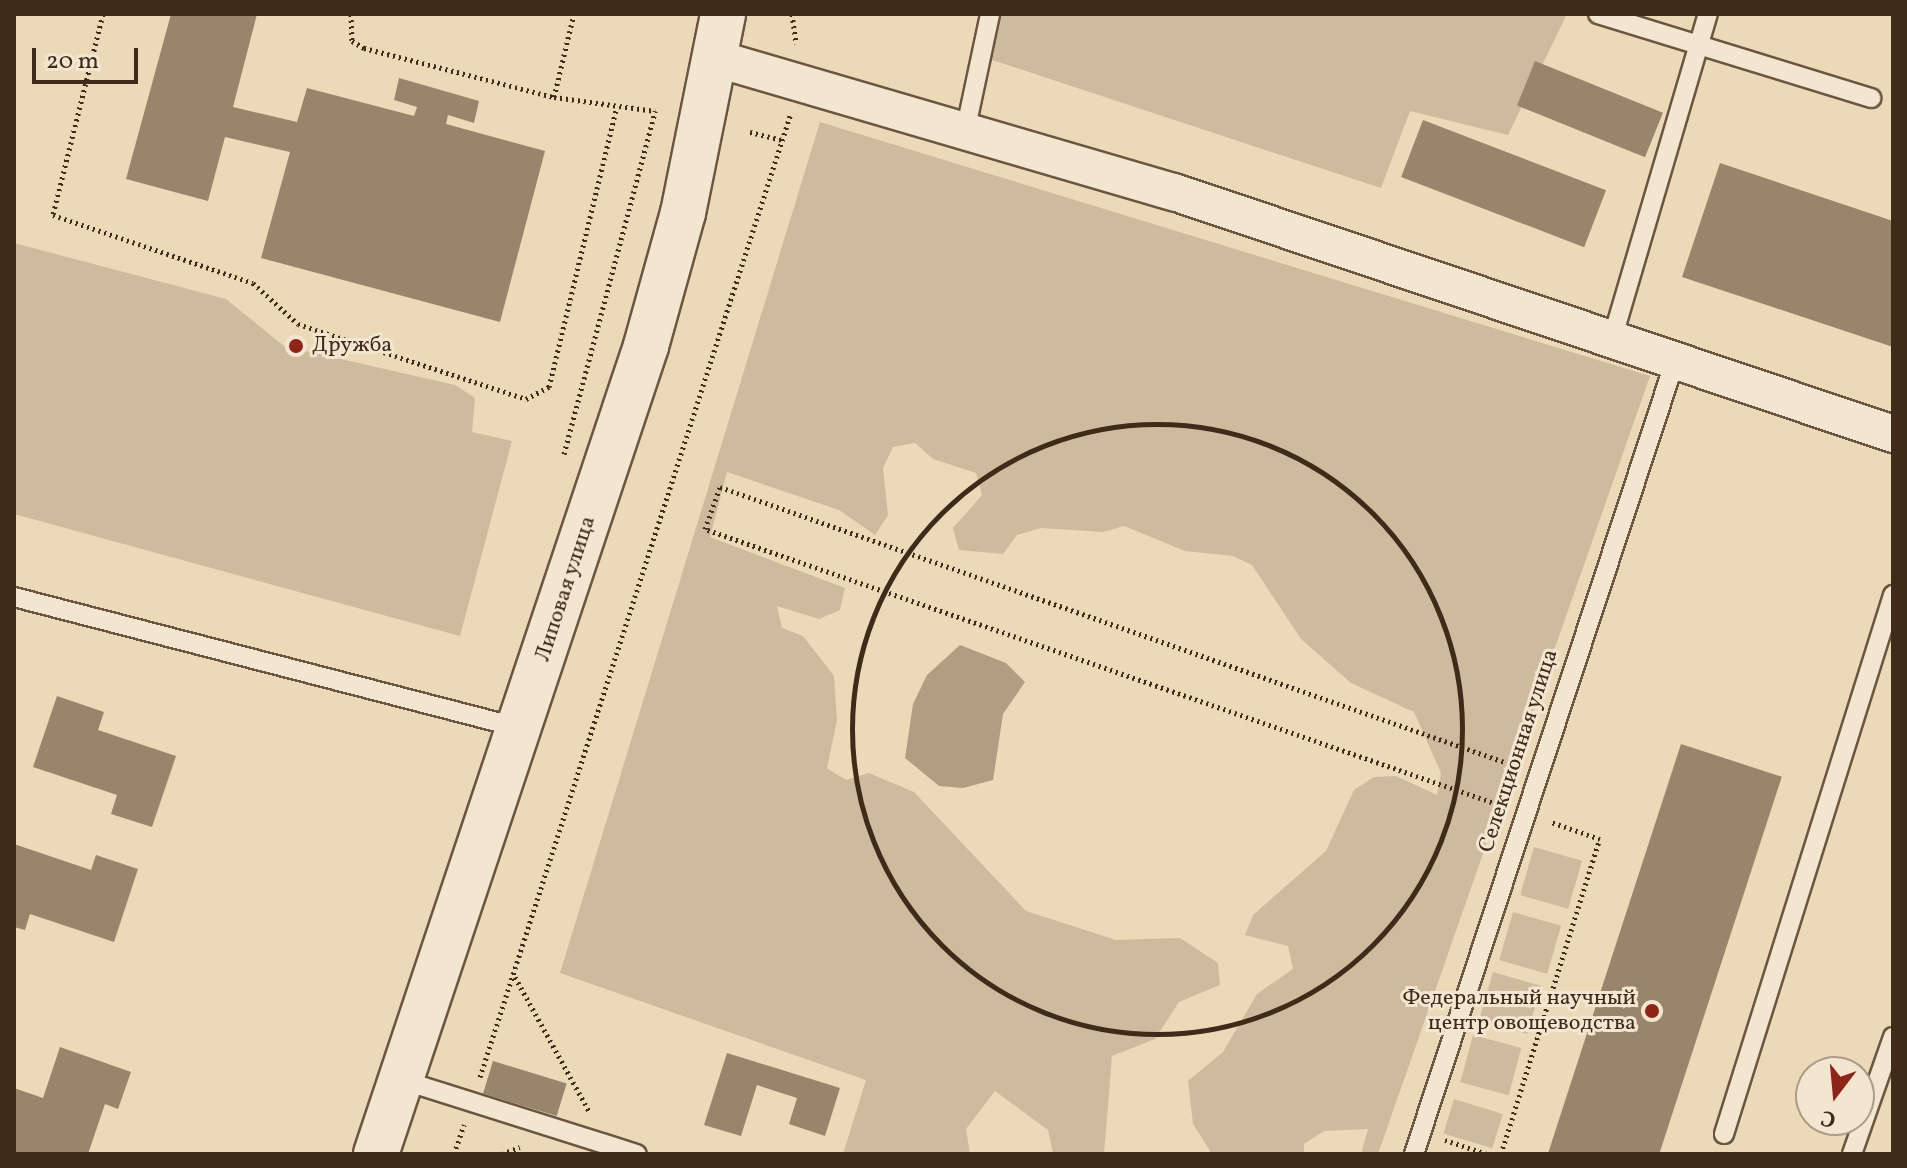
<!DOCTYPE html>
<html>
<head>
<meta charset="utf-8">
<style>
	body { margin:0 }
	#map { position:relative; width:1907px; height:1168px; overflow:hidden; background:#ecd9b8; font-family:Vollkorn,serif }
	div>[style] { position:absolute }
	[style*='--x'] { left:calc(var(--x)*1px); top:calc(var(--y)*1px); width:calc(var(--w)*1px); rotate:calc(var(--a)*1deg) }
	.green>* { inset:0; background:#cebb9d; transform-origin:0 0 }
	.water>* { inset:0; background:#b19e82 }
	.building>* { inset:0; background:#98856c; transform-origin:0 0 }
	.path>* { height:5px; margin-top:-2.5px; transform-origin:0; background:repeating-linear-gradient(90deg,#3e2b19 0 2px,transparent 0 6px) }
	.path>.ring { margin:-2.5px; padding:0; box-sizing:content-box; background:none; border:5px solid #3e2b19; border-radius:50% }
	.roads { filter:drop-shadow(2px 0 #6a5641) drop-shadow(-2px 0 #6a5641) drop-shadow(0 2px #6a5641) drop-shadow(0 -2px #6a5641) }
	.lane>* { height:18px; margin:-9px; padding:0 9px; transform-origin:9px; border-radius:9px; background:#f3e6d1 }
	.street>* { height:36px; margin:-18px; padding:0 18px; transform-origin:18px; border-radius:18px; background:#f3e6d1 }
	.secondary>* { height:44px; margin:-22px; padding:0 22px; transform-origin:22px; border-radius:22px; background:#f3e6d1 }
	.dots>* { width:22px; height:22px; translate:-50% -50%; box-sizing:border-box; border:4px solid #f3e6d1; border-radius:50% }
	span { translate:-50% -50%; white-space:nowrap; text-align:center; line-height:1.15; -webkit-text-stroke:6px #f3e6d1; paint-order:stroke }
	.poi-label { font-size:22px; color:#3e2b19 }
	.left { translate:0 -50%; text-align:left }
	.right { translate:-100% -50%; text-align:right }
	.street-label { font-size:22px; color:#3e2b19 }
	.frame { position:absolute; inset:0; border:16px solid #3e2b19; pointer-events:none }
	.north { position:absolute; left:1795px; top:1056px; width:80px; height:80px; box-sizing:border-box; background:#f3e6d1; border:2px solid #ab9b87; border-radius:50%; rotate:196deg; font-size:22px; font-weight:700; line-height:32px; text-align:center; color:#3e2b19 }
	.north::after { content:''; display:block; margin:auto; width:28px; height:36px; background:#8f2418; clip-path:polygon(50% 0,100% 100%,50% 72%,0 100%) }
	.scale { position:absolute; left:32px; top:48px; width:106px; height:36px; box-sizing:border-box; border:4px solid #3e2b19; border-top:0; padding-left:10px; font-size:24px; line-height:28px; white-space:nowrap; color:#3e2b19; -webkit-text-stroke:6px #f3e6d1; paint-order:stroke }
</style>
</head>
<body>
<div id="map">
	<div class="green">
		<div style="clip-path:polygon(998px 14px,1567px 14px,1508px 135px,1410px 111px,1381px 188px,986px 58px)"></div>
		<div style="clip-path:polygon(820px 122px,1650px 376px,1378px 1154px,1361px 1154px,1368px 1129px,1324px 1131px,1304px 1144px,1304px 1154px,1212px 1154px,1193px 1124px,1188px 1081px,1223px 1052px,1257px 994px,1293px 969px,1288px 946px,1245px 935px,1253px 915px,1326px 851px,1354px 790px,1374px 777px,1396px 776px,1437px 795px,1441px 773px,1414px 712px,1351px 683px,1301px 639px,1252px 565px,1233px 556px,1185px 551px,1124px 526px,1103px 532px,1041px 528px,1017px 535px,1003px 554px,959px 550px,953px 528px,982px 495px,976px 473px,933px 459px,915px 443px,893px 447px,883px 468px,888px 515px,875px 535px,839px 510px,727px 472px,710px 537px,845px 588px,840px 610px,819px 619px,777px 606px,782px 628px,803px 636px,834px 676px,837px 720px,827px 768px,846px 780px,869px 773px,914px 792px,1026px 911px,1116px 940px,1180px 938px,1218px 963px,1220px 985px,1179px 1002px,1155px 1039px,1112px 1056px,1104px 1154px,1053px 1154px,1048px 1130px,995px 1091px,966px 1129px,970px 1154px,843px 1154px,866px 1080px,560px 973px)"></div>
		<div style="clip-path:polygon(14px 243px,226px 299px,284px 346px,455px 385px,475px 398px,472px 432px,512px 441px,460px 636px,14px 514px)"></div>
		<div style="left:1534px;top:847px;width:50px;height:50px;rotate:16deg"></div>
		<div style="left:1513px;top:912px;width:50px;height:50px;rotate:16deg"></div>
		<div style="left:1493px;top:972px;width:50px;height:50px;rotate:16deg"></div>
		<div style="left:1473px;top:1035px;width:50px;height:49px;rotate:15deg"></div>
		<div style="left:1454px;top:1099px;width:51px;height:36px;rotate:17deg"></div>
	</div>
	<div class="water">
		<div style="clip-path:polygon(960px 645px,1006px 663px,1025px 682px,1003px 714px,993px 780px,963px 788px,939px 786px,905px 758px,913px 704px,927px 675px)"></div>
	</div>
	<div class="building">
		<div style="clip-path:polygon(171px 14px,257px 14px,233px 107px,297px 122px,307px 88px,414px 116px,417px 107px,394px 100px,399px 78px,479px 101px,474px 123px,448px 115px,446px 124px,545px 151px,500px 322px,261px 258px,290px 152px,225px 137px,208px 201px,126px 179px)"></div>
		<div style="left:1535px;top:61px;width:138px;height:48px;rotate:22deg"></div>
		<div style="left:1423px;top:120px;width:196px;height:61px;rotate:21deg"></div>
		<div style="clip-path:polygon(1720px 163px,1893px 221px,1893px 347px,1682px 277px)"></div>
		<div style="clip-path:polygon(57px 696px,104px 712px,98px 730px,176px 756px,152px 827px,111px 814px,117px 795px,33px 767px)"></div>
		<div style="left:1681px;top:744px;width:106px;height:430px;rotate:18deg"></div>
		<div style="clip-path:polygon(14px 844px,91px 870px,96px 855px,138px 869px,114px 942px,30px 914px,25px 930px,14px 927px)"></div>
		<div style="clip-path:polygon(60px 1047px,131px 1072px,118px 1109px,105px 1104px,88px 1154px,14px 1154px,14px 1088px,43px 1098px)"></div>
		<div style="clip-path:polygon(727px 1053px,840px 1088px,825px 1136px,789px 1124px,797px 1098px,757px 1085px,741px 1136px,704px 1125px)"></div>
		<div style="left:493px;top:1061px;width:77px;height:34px;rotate:17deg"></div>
	</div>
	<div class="path">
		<div style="--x:103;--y:14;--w:207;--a:104"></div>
		<div style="--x:53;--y:215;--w:211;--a:18.8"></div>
		<div style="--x:253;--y:283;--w:61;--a:42.3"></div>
		<div style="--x:298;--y:324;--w:240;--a:18.2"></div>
		<div style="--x:526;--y:399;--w:26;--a:-28"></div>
		<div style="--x:549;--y:387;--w:285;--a:-76.4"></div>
		<div style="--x:351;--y:14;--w:27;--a:88"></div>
		<div style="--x:352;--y:41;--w:14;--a:30"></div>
		<div style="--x:364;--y:48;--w:196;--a:14.5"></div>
		<div style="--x:554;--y:97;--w:102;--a:7.9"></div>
		<div style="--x:792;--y:14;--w:30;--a:82"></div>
		<div style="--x:554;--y:97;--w:85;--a:-76.5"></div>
		<div style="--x:750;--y:132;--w:34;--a:14"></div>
		<div class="ring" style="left:852px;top:424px;width:605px;height:605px"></div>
		<div style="--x:564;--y:454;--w:355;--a:-75.1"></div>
		<div style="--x:1503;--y:806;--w:845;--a:-160.86"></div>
		<div style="--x:705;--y:529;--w:45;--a:-70.3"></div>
		<div style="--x:720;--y:487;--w:843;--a:19.32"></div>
		<div style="--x:515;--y:977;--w:153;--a:61.1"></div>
		<div style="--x:480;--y:1077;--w:1010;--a:-72.12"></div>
		<div style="--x:1445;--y:1140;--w:44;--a:18.4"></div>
		<div style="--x:454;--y:1154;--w:31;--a:-71"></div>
		<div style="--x:502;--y:1154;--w:19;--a:-21"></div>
		<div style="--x:1501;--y:1154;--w:330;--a:-72.6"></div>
		<div style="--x:1600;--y:839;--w:52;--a:-160.9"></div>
	</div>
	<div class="roads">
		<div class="lane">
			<div style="--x:1598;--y:14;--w:286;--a:17.1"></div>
			<div style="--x:965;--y:132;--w:121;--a:-78"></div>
			<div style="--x:1611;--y:343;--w:343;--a:-73.6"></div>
			<div style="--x:14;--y:597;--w:523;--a:14.51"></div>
			<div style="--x:402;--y:1080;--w:246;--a:17.5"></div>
			<div style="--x:1724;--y:1134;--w:565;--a:-72.59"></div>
			<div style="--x:1414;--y:1154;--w:832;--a:-71.78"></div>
			<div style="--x:1852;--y:1154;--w:124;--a:-70.7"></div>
		</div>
		<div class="street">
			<div style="--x:718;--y:59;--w:475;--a:16.3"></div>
			<div style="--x:1174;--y:192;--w:759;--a:18.6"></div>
		</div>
		<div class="secondary">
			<div style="--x:376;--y:1154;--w:852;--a:-71.52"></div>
			<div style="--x:646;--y:346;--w:138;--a:-74.5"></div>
			<div style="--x:683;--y:213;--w:203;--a:-78.6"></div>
		</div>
	</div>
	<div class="dots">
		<div style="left:296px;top:346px;background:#8f2418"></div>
		<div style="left:1652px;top:1011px;background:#8f2418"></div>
	</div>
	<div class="poi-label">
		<span class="left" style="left:312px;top:346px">Дружба</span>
		<span class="right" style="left:1636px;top:1011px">Федеральный научный<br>центр овощеводства</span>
	</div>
	<div class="street-label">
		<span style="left:566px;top:589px;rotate:-72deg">Липовая улица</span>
		<span style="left:1519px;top:751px;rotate:-72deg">Селекционная улица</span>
	</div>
	<div class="frame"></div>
	<div class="north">С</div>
	<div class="scale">20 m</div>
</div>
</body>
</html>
